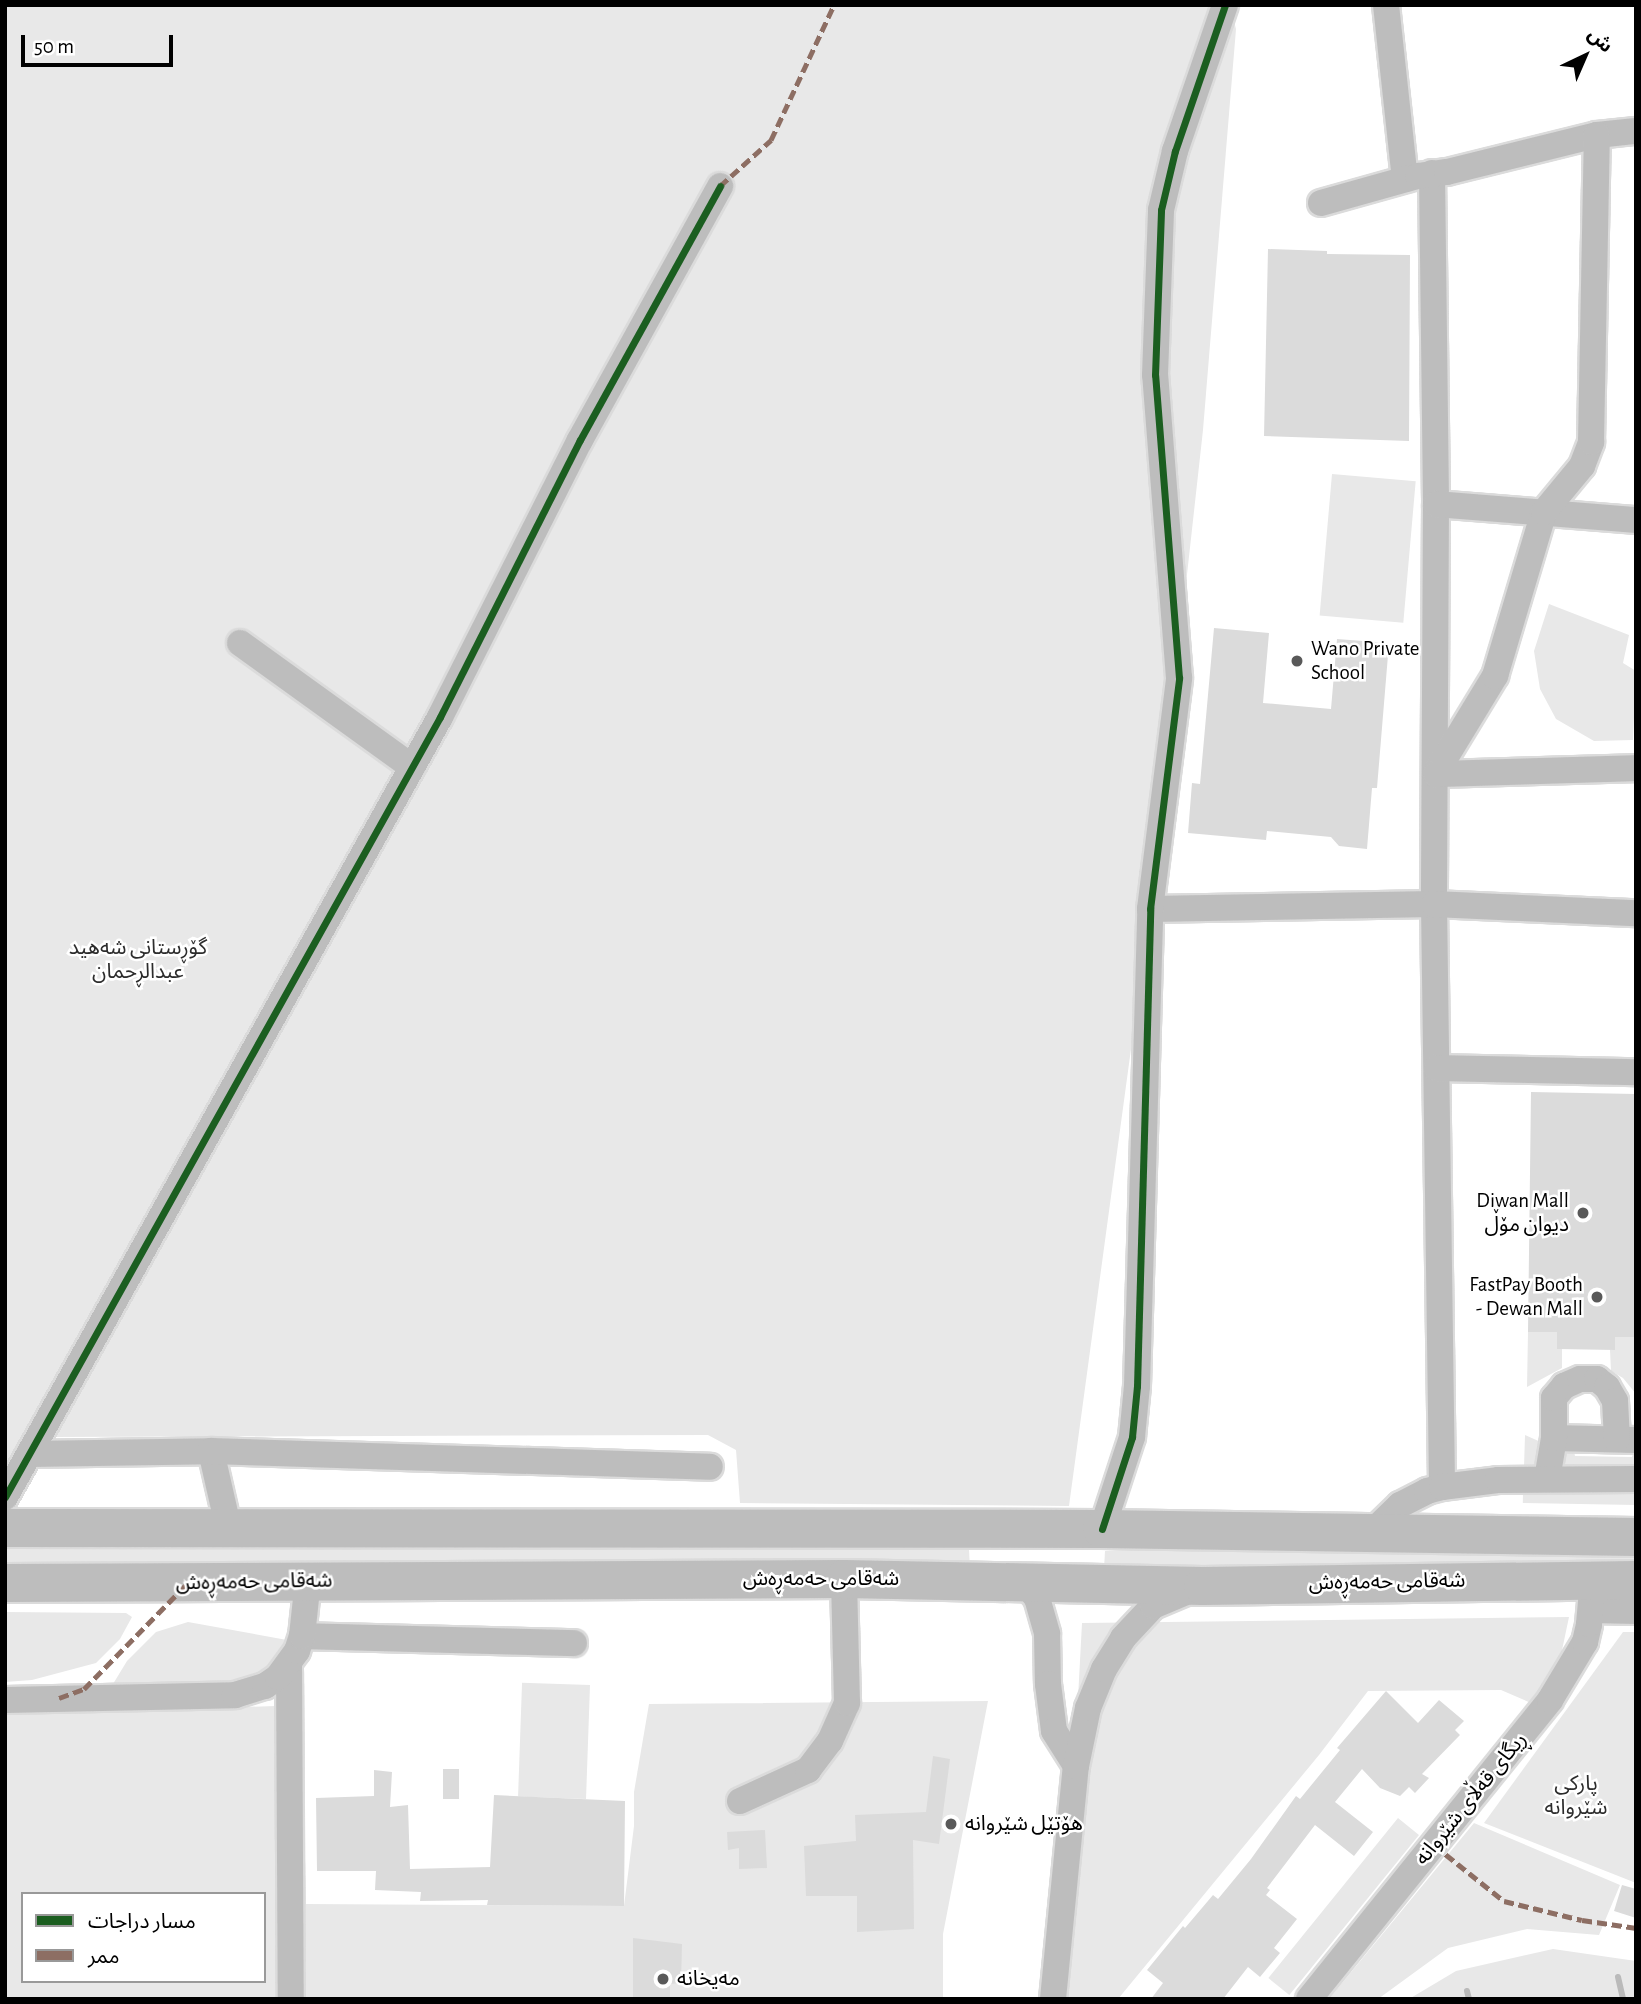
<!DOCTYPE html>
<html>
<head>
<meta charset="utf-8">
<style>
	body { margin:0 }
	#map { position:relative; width:1641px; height:2004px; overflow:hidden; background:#fff; font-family:"Alegreya Sans","Noto Sans Arabic",sans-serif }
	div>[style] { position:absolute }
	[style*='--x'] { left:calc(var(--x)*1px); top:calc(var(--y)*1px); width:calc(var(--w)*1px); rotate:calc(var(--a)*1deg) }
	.green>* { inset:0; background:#e8e8e8; transform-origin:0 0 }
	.stream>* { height:6px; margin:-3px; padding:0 3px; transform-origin:3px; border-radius:3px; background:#bababa }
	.building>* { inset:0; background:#dbdbdb; transform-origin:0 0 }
	.roads { filter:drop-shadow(2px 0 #dbdbdb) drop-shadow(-2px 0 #dbdbdb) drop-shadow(0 2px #dbdbdb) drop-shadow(0 -2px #dbdbdb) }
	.minor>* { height:26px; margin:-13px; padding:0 13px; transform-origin:13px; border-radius:13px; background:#bdbdbd }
	.highway>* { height:38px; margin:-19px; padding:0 19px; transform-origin:19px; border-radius:19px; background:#bdbdbd }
	.quiet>* { height:5px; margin-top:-2.5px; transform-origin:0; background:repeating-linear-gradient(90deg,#8d6e63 0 10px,transparent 0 15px) }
	.cycleway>* { height:7px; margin:-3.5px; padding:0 3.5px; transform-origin:3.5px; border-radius:3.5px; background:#1b5e20 }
	.dots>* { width:19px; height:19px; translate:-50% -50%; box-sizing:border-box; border:4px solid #fff; border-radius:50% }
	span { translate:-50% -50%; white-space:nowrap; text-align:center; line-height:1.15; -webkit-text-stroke:5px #fff; paint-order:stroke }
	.poi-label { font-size:21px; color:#000 }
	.left { translate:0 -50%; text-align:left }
	.right { translate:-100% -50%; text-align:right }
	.park-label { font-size:21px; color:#2c2c2c }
	.street-label { font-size:21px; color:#000 }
	.frame { position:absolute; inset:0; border:7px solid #000; pointer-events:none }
	.legend { position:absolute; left:21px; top:1892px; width:245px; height:91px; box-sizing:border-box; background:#fff; border:2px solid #999; margin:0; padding:9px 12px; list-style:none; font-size:21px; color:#000 }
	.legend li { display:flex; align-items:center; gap:14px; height:35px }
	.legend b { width:35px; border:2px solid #999 }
	.north { position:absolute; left:1550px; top:21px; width:70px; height:70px; -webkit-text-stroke:5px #fff; paint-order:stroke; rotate:44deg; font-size:19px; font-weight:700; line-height:28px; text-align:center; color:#000 }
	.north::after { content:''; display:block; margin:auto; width:24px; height:32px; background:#000; clip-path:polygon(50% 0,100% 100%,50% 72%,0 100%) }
	.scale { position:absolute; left:21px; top:35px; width:152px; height:32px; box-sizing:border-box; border:4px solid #000; border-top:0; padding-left:9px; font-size:21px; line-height:24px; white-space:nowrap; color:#000; -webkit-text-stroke:5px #fff; paint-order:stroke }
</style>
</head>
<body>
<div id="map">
	<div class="green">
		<div style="clip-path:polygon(5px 5px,1230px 5px,1236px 29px,1203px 430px,1150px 909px,1069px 1506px,740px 1503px,736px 1450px,708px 1435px,50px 1437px,10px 1469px,5px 1468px)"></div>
		<div style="left:1332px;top:474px;width:84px;height:142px;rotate:5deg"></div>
		<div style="clip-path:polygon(1549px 604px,1629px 635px,1623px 663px,1636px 671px,1633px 740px,1594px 741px,1556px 719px,1540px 689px,1534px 651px)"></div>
		<div style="clip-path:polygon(1528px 1332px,1557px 1332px,1557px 1349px,1562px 1349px,1562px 1368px,1527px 1387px)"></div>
		<div style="clip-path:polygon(1615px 1337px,1636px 1337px,1636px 1394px,1623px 1378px,1611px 1371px,1610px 1350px,1615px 1350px)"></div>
		<div style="clip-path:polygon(1525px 1435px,1543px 1443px,1542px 1469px,1524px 1468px)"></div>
		<div style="clip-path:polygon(1634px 1450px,1636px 1468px,1564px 1465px,1563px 1451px,1574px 1451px,1575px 1456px,1632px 1457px)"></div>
		<div style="left:1523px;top:1492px;width:113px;height:11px;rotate:1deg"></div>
		<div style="clip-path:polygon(1297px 1545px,1636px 1554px,1636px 1570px,1104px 1569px,1105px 1551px)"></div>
		<div style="clip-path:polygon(5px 1547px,969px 1550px,970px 1568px,5px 1568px)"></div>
		<div style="clip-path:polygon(5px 1612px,126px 1613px,132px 1617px,120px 1639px,96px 1663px,32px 1680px,5px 1682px)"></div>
		<div style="clip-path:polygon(1569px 1617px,1561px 1655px,1531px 1703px,1501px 1690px,1368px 1691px,1319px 1755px,1118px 1999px,1062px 1999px,1082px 1623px)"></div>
		<div style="clip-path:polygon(188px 1622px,287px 1640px,284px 1657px,265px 1676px,232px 1688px,159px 1691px,113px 1684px,127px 1661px,156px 1632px)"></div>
		<div style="clip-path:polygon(1623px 1632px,1636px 1632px,1636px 1883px,1484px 1823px)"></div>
		<div style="left:590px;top:1685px;width:114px;height:68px;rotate:92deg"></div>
		<div style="clip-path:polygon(evenodd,988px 1701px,943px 1934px,943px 1999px,5px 1999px,5px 1715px,304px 1705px,306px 1904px,624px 1906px,634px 1826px,634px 1792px,649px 1704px,988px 1701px,23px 1894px,264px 1894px,264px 1981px,23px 1981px,23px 1894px)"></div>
		<div style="left:1398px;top:1818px;width:27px;height:206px;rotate:39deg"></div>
		<div style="clip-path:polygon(1474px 1823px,1620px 1885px,1599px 1935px,1527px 1929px,1448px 1948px,1378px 1999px,1329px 1999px)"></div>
		<div style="clip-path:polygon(1553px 1949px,1636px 1961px,1636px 1999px,1409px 1999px,1456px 1971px)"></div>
	</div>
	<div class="stream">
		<div style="--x:1618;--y:1977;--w:23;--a:77"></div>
		<div style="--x:1467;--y:1991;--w:8;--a:76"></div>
	</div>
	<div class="building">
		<div style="clip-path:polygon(1268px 249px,1327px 251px,1327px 254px,1410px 255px,1409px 441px,1264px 436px)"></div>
		<div style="clip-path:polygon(1214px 628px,1269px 633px,1263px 703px,1331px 709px,1337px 639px,1389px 643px,1377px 788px,1372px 788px,1367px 849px,1339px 846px,1331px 837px,1267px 831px,1266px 840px,1188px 833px,1192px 783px,1200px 784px)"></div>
		<div style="clip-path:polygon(1531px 1092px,1636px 1094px,1636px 1337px,1615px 1337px,1615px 1350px,1557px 1349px,1557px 1332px,1528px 1332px)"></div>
		<div style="clip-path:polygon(1386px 1691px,1418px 1723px,1439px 1700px,1464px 1721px,1455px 1730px,1460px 1735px,1422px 1774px,1429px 1778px,1415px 1793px,1409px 1787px,1400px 1796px,1380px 1788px,1362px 1769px,1335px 1802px,1373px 1832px,1354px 1856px,1315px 1825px,1267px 1888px,1270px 1890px,1266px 1895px,1297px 1919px,1274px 1948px,1280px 1953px,1260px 1977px,1248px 1967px,1223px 1999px,1151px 1999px,1163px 1983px,1147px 1970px,1183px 1926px,1185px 1928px,1213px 1895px,1218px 1899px,1251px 1859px,1296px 1796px,1300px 1799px,1340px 1750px,1337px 1748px)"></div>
		<div style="clip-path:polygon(933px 1756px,950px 1759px,939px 1844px,913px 1840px,914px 1929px,857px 1932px,857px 1896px,806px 1896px,804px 1846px,856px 1841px,855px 1815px,926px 1812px)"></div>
		<div style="left:443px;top:1769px;width:16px;height:30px"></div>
		<div style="clip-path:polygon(374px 1770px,392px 1772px,390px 1807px,408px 1805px,410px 1869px,490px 1867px,494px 1795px,625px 1801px,624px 1906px,487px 1905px,488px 1900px,420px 1901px,421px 1892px,375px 1890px,376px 1871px,317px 1871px,316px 1798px,374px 1796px)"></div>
		<div style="clip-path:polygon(765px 1830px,767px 1868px,739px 1869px,739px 1848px,728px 1850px,727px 1832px)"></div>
		<div style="clip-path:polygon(1622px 1885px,1636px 1889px,1636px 1918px,1614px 1911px)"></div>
		<div style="clip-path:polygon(633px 1938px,682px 1944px,681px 1983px,670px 1984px,670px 1999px,633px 1999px)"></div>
	</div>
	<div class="roads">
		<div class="minor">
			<div style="--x:1386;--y:5;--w:175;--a:83.8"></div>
			<div style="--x:1432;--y:173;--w:331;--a:89.3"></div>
			<div style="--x:1436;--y:504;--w:400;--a:90.3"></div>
			<div style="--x:1434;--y:904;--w:583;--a:89.21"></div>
			<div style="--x:1321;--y:203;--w:101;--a:-15.6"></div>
			<div style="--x:1418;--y:176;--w:29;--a:-8"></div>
			<div style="--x:1447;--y:172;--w:154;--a:-13.9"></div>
			<div style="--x:1597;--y:135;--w:39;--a:-6"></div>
			<div style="--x:1436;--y:504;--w:201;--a:4.6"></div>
			<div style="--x:240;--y:643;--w:212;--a:35.8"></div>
			<div style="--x:1436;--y:773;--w:114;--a:-58.7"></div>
			<div style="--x:1495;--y:676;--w:171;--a:-73.4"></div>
			<div style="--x:1544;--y:512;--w:60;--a:-50.4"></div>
			<div style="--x:1582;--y:466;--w:26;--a:-69"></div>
			<div style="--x:1591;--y:442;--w:307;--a:-88.9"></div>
			<div style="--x:1436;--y:774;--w:200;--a:-1.7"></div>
			<div style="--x:1150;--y:909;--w:284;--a:-1"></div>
			<div style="--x:1434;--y:904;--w:202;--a:2.6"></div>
			<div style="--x:1437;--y:1068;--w:199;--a:1.2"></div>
			<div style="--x:1554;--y:1438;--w:82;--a:1.4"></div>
			<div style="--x:211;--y:1451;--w:81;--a:77.2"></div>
			<div style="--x:29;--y:1454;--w:182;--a:-0.9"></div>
			<div style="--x:211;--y:1451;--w:499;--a:1.8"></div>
			<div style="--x:1547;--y:1479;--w:42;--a:-80.3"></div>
			<div style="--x:1554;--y:1438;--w:40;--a:-90"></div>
			<div style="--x:1554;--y:1398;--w:16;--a:-50"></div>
			<div style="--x:1564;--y:1386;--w:17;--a:-24"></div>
			<div style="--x:1580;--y:1379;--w:17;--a:0"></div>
			<div style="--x:1597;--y:1379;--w:13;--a:39"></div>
			<div style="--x:1607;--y:1387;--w:16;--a:60"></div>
			<div style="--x:1615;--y:1401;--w:38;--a:87"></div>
			<div style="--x:5;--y:1497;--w:893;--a:-60.85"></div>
			<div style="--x:440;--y:717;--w:310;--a:-63.2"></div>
			<div style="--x:580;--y:440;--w:290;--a:-61.1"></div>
			<div style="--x:1102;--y:1529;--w:97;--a:-71.9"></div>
			<div style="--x:1132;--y:1437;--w:51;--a:-84.4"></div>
			<div style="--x:1137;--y:1386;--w:477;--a:-88.4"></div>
			<div style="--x:1150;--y:909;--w:233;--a:-82.8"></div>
			<div style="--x:1179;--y:678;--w:304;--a:-94.5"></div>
			<div style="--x:1155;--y:375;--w:165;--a:-87.9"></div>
			<div style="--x:1161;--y:210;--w:61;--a:-76.7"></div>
			<div style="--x:1175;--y:151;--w:154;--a:-71.1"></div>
			<div style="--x:1370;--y:1534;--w:42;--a:-44"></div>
			<div style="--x:1400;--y:1505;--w:30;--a:-27"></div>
			<div style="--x:1427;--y:1491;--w:16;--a:-15"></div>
			<div style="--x:1442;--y:1487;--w:56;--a:-7.1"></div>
			<div style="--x:1498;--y:1480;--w:138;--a:-0.4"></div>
			<div style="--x:1024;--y:1582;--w:21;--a:51"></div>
			<div style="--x:1037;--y:1598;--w:37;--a:74"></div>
			<div style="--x:1047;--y:1634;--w:50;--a:88.9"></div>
			<div style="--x:1048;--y:1684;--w:47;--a:82.7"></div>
			<div style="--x:1054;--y:1731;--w:41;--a:57.8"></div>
			<div style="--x:1591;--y:1610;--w:45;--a:1.3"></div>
			<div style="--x:302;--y:1636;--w:272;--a:1.5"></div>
			<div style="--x:289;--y:1665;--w:334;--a:89.7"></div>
			<div style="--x:5;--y:1700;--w:230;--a:-1.2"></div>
			<div style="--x:235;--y:1695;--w:31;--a:-17"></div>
			<div style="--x:265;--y:1686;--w:16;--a:-35"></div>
			<div style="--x:278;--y:1677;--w:32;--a:-54"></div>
			<div style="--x:297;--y:1651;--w:16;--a:-72"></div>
			<div style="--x:302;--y:1636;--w:56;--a:-83.9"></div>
			<div style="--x:740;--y:1801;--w:75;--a:-24.5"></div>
			<div style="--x:808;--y:1770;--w:36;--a:-53"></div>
			<div style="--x:830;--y:1741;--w:42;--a:-65.9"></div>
			<div style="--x:847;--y:1703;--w:124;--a:-91.4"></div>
			<div style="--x:1053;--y:1999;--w:234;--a:-84.4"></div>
			<div style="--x:1076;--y:1766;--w:59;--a:-78.3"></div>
			<div style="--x:1088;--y:1708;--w:42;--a:-67.7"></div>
			<div style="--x:1104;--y:1669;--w:36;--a:-58"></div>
			<div style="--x:1123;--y:1638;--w:44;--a:-46.8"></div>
			<div style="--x:1153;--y:1606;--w:41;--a:-22.8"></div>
			<div style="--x:1309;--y:1999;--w:384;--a:-51.1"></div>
			<div style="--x:1550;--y:1700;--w:68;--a:-58.9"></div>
			<div style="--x:1585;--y:1642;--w:18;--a:-77"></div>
			<div style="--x:1589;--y:1624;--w:44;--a:-84.8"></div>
		</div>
		<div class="highway">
			<div style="--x:5;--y:1528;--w:1097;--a:0.05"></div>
			<div style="--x:1102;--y:1529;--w:534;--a:0.86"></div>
			<div style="--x:5;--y:1583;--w:839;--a:-0.27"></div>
			<div style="--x:844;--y:1579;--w:359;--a:1.1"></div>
			<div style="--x:1203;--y:1586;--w:433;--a:-0.8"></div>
		</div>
	</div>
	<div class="quiet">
		<div style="--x:720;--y:186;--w:69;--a:-42"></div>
		<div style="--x:771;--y:140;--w:149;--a:-65"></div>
		<div style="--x:59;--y:1698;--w:27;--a:-20"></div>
		<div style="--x:84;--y:1689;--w:147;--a:-45.6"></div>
		<div style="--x:1434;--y:1845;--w:90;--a:38.7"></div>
		<div style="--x:1504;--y:1901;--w:80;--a:13.7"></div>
		<div style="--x:1582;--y:1920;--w:55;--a:8.4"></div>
	</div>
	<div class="cycleway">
		<div style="--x:5;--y:1497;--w:893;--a:-60.85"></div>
		<div style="--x:440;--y:717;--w:310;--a:-63.2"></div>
		<div style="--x:580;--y:440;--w:290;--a:-61.1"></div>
		<div style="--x:1102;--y:1529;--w:97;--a:-71.9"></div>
		<div style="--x:1132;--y:1437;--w:51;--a:-84.4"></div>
		<div style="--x:1137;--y:1386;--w:477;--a:-88.4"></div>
		<div style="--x:1150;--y:909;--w:233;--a:-82.8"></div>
		<div style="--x:1179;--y:678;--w:304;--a:-94.5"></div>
		<div style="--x:1155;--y:375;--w:165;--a:-87.9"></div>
		<div style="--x:1161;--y:210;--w:61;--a:-76.7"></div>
		<div style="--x:1175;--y:151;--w:154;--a:-71.1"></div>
	</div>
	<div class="dots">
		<div style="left:1297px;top:661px;background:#595959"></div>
		<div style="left:1583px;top:1213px;background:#595959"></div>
		<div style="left:1597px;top:1297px;background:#595959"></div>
		<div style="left:951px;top:1824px;background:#595959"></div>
		<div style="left:663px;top:1979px;background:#595959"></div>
	</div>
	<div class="poi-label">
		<span class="left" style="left:1311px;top:661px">Wano Private<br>School</span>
		<span class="right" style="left:1569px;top:1213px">Diwan Mall<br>دیوان مۆڵ</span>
		<span class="right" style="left:1583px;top:1297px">FastPay Booth<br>- Dewan Mall</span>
		<span class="left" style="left:965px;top:1824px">هۆتێل شێروانە</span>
		<span class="left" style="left:677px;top:1979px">مەیخانە</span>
	</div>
	<div class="park-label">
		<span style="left:138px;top:960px">گۆڕستانی شەهید<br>عبدالڕحمان</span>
		<span style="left:1576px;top:1796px">پارکی<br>شێروانە</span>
	</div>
	<div class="street-label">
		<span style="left:821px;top:1579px">شەقامی حەمەڕەش</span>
		<span style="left:254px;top:1582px;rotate:-1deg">شەقامی حەمەڕەش</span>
		<span style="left:1387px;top:1582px;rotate:-1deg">شەقامی حەمەڕەش</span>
		<span style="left:1471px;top:1799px;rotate:-51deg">ڕیگای قەڵای شێروانە</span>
	</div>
	<div class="frame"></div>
	<ul class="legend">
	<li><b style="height:9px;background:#1b5e20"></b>مسار دراجات</li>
	<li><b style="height:9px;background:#8d6e63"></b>ممر</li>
	</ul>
	<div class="north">ش</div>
	<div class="scale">50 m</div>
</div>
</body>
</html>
